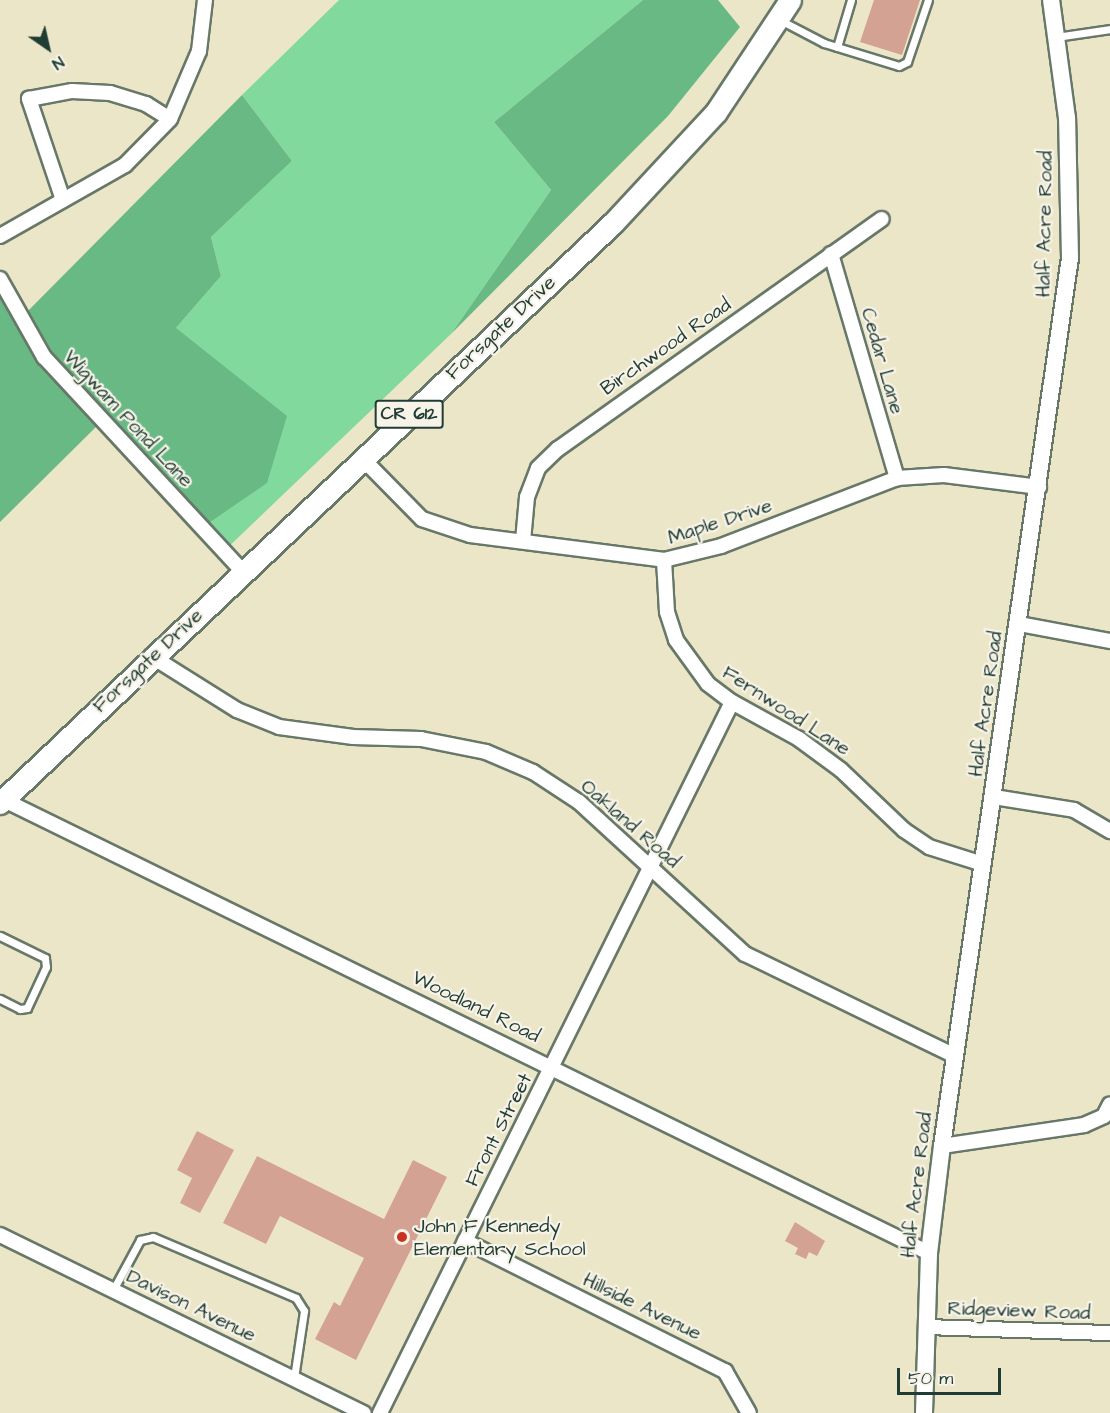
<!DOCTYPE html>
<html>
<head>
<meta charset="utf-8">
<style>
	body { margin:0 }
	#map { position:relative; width:1110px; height:1413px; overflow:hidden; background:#ece6c9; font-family:"Architects Daughter",sans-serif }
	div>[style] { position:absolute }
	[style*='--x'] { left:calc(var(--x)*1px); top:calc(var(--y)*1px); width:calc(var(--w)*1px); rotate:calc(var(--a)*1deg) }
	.green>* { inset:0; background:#82d99e }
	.forest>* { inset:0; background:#69b985 }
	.building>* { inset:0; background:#d4a293 }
	.roads { filter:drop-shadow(2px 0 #677868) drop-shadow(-2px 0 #677868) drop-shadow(0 2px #677868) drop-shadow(0 -2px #677868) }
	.service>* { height:7px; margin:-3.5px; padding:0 3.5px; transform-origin:3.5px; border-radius:3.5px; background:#fff }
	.minor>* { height:14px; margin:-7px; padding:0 7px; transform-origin:7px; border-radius:7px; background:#fff }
	.tertiary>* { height:16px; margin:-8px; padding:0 8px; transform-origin:8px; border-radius:8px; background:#fff }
	.primary>* { height:21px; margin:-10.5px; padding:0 10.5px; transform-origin:10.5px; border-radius:10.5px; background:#fff }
	.dots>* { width:16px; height:16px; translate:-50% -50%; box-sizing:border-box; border:3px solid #f7f3e8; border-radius:50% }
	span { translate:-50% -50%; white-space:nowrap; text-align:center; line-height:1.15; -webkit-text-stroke:4.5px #f7f3e8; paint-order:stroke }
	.shield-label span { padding:2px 4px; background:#f7f3e8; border:2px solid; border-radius:4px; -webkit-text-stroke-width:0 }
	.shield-label { font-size:18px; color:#1f3d34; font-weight:700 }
	.street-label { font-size:20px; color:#1f3d34 }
	.poi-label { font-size:20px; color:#1f3d34 }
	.left { translate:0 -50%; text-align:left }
	.north { position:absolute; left:18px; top:18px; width:60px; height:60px; -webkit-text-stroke:4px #f7f3e8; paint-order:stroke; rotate:146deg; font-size:16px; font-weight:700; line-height:24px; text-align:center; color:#1f3d34 }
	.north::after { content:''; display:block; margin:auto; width:21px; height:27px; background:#1f3d34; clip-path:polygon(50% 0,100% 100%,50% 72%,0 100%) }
	.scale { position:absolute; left:897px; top:1368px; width:104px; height:27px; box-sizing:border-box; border:3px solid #1f3d34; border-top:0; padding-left:8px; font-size:18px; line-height:21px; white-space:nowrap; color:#1f3d34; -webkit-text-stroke:4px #f7f3e8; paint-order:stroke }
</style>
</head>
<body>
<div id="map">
	<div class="green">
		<div style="clip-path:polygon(339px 0,643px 0,494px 122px,551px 190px,451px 334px,222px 553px,200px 529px,176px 328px,221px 276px,211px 237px,292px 161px,242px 95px)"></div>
	</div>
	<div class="forest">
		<div style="clip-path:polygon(643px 0,718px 0,740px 27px,668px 116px,451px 334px,551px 190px,494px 122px)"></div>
		<div style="clip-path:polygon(242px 95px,292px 161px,211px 237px,221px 276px,176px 328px,287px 416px,267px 483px,200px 529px,99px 424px,0 522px,0 285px,18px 321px)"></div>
	</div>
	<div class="building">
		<div style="clip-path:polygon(874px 0,920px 0,902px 55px,860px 42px)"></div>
		<div style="clip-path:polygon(197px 1131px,234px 1150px,200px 1213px,180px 1203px,192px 1178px,177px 1170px)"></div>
		<div style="clip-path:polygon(257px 1156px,384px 1219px,413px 1160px,447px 1177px,356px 1360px,315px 1339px,334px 1302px,340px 1306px,364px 1258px,280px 1216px,266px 1244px,223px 1223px)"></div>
		<div style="clip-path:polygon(795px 1222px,825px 1241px,817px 1256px,809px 1252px,806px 1259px,795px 1254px,798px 1248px,785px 1241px)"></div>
	</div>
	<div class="roads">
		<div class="service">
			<div style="--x:780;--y:20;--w:50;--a:27.6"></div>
			<div style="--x:824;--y:43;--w:78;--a:17"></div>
			<div style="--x:899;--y:66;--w:9;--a:-27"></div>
			<div style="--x:907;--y:62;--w:65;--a:-71.3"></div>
			<div style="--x:1056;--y:37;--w:55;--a:-8.4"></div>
			<div style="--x:837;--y:47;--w:49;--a:-73.4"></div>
			<div style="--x:0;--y:936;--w:50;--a:26.1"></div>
			<div style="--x:45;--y:958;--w:9;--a:84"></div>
			<div style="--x:46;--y:967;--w:45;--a:114.9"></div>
			<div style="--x:27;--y:1008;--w:7;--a:172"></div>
			<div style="--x:20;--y:1009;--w:22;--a:-153"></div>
			<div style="--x:113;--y:1290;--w:57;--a:-61.6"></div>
			<div style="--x:140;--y:1240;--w:13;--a:-13"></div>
			<div style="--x:153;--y:1237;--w:155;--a:23.1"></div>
			<div style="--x:296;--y:1298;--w:15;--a:58"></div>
			<div style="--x:304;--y:1311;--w:68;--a:98.5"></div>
		</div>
		<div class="minor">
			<div style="--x:63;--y:200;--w:107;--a:-108.6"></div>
			<div style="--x:29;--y:99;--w:44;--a:-10.5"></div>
			<div style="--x:72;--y:91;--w:38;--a:3"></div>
			<div style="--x:110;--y:93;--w:38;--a:17"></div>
			<div style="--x:146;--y:104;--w:28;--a:32"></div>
			<div style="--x:0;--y:236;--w:144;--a:-29.6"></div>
			<div style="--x:125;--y:165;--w:64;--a:-45.6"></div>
			<div style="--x:170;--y:119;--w:74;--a:-66.9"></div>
			<div style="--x:199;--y:51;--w:51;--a:-83.3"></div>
			<div style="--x:831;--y:254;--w:234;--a:73.6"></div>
			<div style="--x:0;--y:279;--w:90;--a:60.6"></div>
			<div style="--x:44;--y:357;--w:294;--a:47.2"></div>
			<div style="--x:362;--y:458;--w:86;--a:45.5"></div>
			<div style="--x:422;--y:519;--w:51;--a:18.4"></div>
			<div style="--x:470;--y:535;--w:196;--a:7.3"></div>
			<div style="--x:664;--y:560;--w:59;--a:-13.8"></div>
			<div style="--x:721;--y:546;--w:189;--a:-21.1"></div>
			<div style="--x:897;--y:478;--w:47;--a:-3.7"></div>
			<div style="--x:944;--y:475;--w:96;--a:7.2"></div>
			<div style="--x:523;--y:541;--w:44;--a:-84.8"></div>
			<div style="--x:527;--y:497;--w:31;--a:-69"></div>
			<div style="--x:538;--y:468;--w:28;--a:-44"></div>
			<div style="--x:558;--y:449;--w:397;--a:-35.4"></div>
			<div style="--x:664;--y:560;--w:52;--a:86.7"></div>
			<div style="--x:667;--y:612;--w:29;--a:72"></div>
			<div style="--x:676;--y:640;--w:54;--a:54"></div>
			<div style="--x:708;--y:684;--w:30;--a:37"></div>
			<div style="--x:732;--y:702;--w:77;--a:28.9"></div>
			<div style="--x:799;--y:739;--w:52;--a:36.4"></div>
			<div style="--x:841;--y:770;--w:87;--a:43.6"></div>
			<div style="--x:904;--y:830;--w:30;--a:34"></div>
			<div style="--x:929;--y:847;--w:57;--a:17.5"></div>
			<div style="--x:1019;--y:624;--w:93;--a:10.6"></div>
			<div style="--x:151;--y:656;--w:102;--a:32.1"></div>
			<div style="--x:237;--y:710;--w:45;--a:22"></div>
			<div style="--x:279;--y:727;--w:75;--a:7.7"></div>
			<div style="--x:353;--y:737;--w:68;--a:1.7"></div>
			<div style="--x:421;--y:739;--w:66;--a:11.3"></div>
			<div style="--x:486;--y:752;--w:51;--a:23.1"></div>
			<div style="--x:533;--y:772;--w:55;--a:33.1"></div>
			<div style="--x:579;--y:802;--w:225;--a:42.5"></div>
			<div style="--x:745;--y:954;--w:233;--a:25.9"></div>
			<div style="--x:994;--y:797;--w:81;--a:9.2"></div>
			<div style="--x:1074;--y:810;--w:42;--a:30.3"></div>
			<div style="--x:4;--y:800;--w:1030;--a:26.09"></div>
			<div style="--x:942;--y:1146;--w:144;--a:-8.4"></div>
			<div style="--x:1084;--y:1125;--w:22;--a:-24"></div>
			<div style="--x:1104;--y:1116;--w:13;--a:-63"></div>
			<div style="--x:0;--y:1235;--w:405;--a:26.1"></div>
			<div style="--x:465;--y:1241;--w:291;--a:26.6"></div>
			<div style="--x:725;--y:1371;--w:48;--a:60.3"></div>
			<div style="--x:926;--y:1327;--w:184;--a:1.9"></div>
			<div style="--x:380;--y:1413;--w:793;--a:-63.66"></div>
		</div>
		<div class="tertiary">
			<div style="--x:924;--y:1413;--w:160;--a:-88.2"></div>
			<div style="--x:929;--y:1253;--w:108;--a:-83.1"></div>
			<div style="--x:942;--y:1146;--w:897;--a:-81.8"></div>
			<div style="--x:1070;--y:258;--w:140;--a:-91.2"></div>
			<div style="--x:1067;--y:118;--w:119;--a:-97.7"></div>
		</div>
		<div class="primary">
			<div style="--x:0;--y:803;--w:844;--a:-43.42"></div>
			<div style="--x:613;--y:223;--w:151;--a:-47.1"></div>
			<div style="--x:716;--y:112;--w:134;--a:-56.5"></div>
		</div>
	</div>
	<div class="dots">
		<div style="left:402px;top:1237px;background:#c8321e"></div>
	</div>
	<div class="shield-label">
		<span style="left:409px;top:414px">CR 612</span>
	</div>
	<div class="street-label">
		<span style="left:1045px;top:224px;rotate:-89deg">Half Acre Road</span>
		<span style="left:501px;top:328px;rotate:-43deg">Forsgate Drive</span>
		<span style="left:666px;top:347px;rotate:-35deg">Birchwood Road</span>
		<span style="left:882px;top:361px;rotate:74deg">Cedar Lane</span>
		<span style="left:128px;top:419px;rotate:47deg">Wigwam Pond Lane</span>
		<span style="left:720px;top:522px;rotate:-18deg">Maple Drive</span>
		<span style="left:148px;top:661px;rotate:-43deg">Forsgate Drive</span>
		<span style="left:986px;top:704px;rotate:-82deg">Half Acre Road</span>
		<span style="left:786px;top:711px;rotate:33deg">Fernwood Lane</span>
		<span style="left:630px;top:824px;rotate:41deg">Oakland Road</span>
		<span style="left:476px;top:1007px;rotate:26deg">Woodland Road</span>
		<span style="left:499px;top:1130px;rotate:-63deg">Front Street</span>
		<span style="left:917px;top:1185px;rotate:-83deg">Half Acre Road</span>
		<span style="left:191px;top:1306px;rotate:26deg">Davison Avenue</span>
		<span style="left:642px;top:1307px;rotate:26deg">Hillside Avenue</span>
		<span style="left:1019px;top:1311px;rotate:2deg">Ridgeview Road</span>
	</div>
	<div class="poi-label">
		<span class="left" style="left:414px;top:1238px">John F Kennedy<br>Elementary School</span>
	</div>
	<div class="north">N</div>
	<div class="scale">50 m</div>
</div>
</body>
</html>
